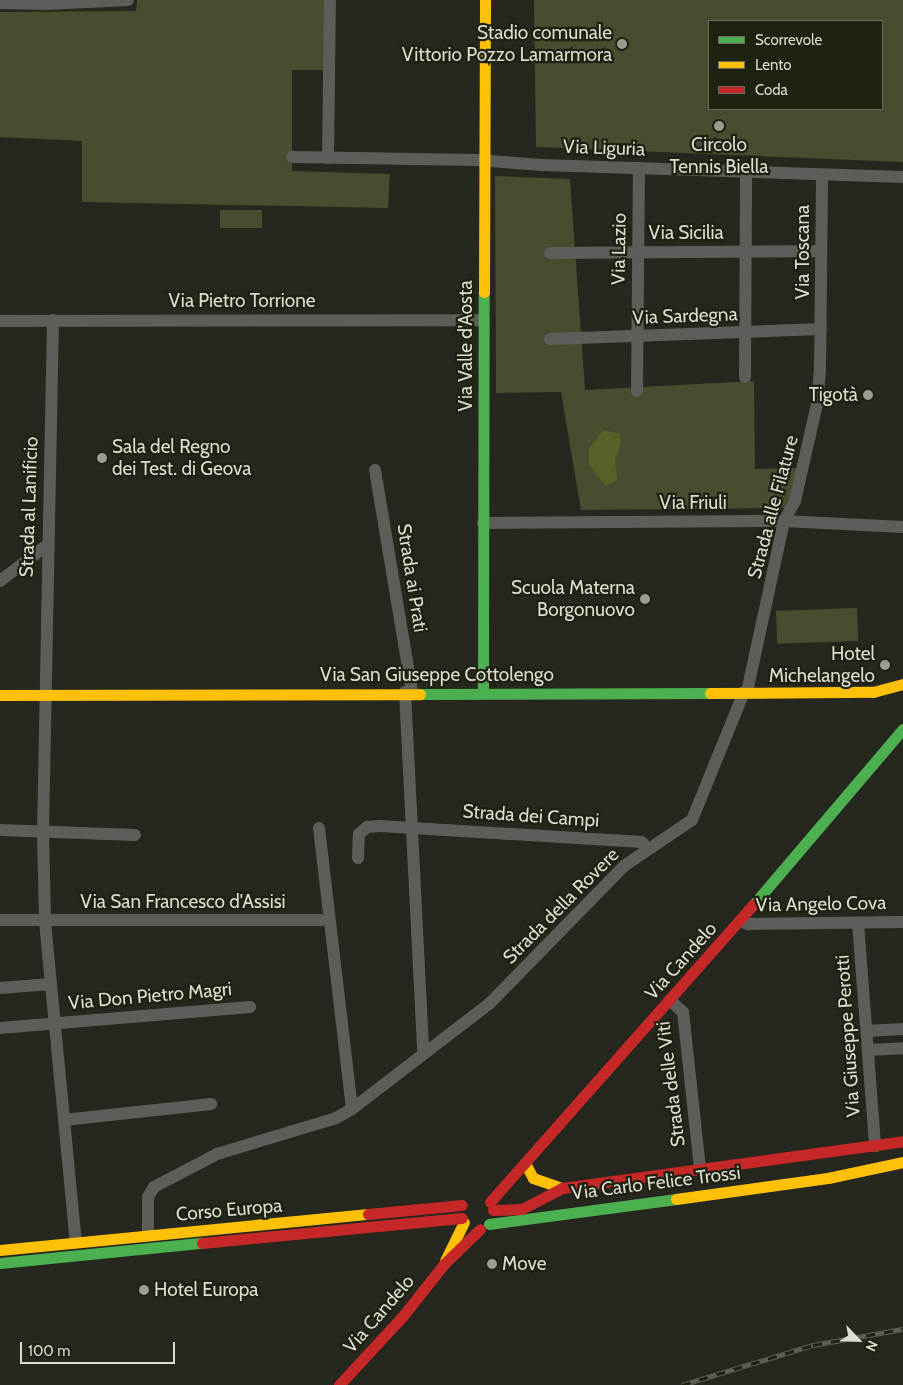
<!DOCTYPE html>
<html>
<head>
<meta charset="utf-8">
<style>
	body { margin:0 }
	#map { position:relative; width:903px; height:1385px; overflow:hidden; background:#26271e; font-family:Cabin,sans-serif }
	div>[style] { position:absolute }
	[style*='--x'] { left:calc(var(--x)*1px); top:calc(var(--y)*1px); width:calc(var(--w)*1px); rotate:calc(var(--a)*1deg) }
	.green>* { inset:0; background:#494c2e; transform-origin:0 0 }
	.water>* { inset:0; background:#5b6027 }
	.street>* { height:12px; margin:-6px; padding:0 6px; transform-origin:6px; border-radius:6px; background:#5d5e5a }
	.fast>* { height:11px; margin:-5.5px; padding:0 5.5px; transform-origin:5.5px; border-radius:5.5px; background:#4caf50 }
	.slow>* { height:11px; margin:-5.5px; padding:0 5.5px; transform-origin:5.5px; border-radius:5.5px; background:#ffc107 }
	.jam>* { height:11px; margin:-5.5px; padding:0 5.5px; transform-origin:5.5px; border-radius:5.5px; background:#c62828 }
	.rail>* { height:5px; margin-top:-2.5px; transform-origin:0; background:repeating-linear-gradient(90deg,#1f2111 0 9px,#60605a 0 18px); box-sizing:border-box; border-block:1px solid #60605a }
	.dots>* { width:14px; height:14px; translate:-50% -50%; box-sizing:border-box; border:2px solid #1f2111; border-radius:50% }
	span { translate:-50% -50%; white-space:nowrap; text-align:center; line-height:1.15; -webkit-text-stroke:4.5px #1f2111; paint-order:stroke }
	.poi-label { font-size:19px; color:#dadbd1 }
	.right { translate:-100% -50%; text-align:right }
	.left { translate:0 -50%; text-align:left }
	.street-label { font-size:19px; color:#dadbd1 }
	.legend { position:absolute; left:708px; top:20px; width:175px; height:90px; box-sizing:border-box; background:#1f2111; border:1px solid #6a6b5e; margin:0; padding:6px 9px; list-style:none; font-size:15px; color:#dadbd1 }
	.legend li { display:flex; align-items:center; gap:10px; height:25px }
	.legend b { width:25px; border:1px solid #6a6b5e }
	.north { position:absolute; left:833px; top:1315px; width:50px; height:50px; -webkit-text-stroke:4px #1f2111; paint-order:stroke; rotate:114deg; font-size:14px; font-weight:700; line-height:20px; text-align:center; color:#dadbd1 }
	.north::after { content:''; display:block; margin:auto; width:18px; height:22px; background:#dadbd1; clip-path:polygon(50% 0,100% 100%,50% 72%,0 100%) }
	.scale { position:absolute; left:20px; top:1342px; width:155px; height:22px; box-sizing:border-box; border:2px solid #dadbd1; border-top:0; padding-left:6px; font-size:15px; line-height:18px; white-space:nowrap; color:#dadbd1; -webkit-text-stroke:4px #1f2111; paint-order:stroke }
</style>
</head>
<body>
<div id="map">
	<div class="green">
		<div style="clip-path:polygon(137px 0,326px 0,325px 70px,292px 70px,292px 171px,390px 174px,388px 208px,82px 202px,82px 141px,0 137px,0 12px,136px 11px)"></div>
		<div style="clip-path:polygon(evenodd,534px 0,903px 0,903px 162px,536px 147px,534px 0,709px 21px,882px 21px,882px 109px,709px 109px,709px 21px)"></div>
		<div style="clip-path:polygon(495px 176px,570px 179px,585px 390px,754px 381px,755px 469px,798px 468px,789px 508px,581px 510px,561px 392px,496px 393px)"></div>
		<div style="left:220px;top:210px;width:42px;height:18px"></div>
		<div style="left:857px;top:608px;width:33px;height:81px;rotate:88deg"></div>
	</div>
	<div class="water">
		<div style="clip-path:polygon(603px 430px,620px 434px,621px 441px,615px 461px,617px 480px,606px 486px,589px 465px,589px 449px)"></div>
	</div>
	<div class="street">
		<div style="--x:0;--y:3;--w:46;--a:1.2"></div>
		<div style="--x:46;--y:4;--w:4;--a:-90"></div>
		<div style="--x:46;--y:4;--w:82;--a:-2.8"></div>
		<div style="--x:292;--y:157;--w:184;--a:0.9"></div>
		<div style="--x:476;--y:160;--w:66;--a:4.3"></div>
		<div style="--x:542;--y:165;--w:361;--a:1.9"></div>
		<div style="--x:328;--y:158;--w:158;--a:-89.3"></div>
		<div style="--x:550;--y:253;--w:271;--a:-0.4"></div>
		<div style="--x:53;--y:320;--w:511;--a:91.12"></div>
		<div style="--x:43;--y:831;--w:91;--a:88.7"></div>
		<div style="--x:45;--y:922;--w:322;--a:84.5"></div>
		<div style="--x:0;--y:321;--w:484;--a:-0.1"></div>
		<div style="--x:550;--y:339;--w:271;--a:-2.1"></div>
		<div style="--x:745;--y:377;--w:205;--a:-89.7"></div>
		<div style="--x:637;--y:391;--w:223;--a:-89.5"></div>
		<div style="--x:375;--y:470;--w:225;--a:80.5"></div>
		<div style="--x:483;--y:523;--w:301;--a:-0.4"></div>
		<div style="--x:784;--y:521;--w:119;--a:2.9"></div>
		<div style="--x:0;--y:581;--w:58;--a:-37.3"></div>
		<div style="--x:405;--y:692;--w:360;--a:87.1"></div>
		<div style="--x:747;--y:692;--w:175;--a:-77.8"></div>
		<div style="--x:784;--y:521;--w:23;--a:-61"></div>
		<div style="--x:795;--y:501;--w:99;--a:-77.2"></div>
		<div style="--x:817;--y:404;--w:33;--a:-85"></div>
		<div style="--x:820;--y:371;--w:196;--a:-89.4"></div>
		<div style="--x:319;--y:828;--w:283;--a:83.3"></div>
		<div style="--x:0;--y:830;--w:135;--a:2.1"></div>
		<div style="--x:358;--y:858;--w:24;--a:-88"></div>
		<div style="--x:359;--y:834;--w:11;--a:-41"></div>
		<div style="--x:367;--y:827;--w:13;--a:-4"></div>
		<div style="--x:380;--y:826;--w:262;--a:3.5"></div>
		<div style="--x:642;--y:842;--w:8;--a:50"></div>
		<div style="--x:0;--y:920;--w:321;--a:0"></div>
		<div style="--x:740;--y:921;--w:9;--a:21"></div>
		<div style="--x:748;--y:924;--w:155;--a:-0.7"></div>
		<div style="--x:858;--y:923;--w:224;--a:85.6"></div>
		<div style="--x:0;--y:988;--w:51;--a:-4.5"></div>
		<div style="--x:670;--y:1000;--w:18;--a:43"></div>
		<div style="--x:683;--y:1012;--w:158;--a:83.8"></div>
		<div style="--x:0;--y:1028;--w:251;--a:-4.8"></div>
		<div style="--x:866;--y:1031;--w:37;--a:-3"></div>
		<div style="--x:868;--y:1050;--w:35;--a:-3"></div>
		<div style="--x:64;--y:1120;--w:148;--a:-6.2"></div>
		<div style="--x:148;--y:1236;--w:39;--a:-90"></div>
		<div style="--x:148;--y:1197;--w:12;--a:-59"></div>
		<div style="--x:154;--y:1187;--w:71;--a:-27.6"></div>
		<div style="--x:217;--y:1154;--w:124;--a:-16.8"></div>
		<div style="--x:336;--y:1118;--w:18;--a:-29"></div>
		<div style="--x:352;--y:1109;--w:173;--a:-37.5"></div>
		<div style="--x:489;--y:1004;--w:193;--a:-45.6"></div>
		<div style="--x:624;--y:866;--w:82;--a:-34.1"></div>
		<div style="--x:692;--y:820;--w:138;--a:-67.9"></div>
	</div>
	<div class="fast">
		<div style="--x:483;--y:693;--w:401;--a:-89.9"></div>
		<div style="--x:420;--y:694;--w:290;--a:-0.2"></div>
		<div style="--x:753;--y:905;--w:231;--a:-49.6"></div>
		<div style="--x:489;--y:1224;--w:189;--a:-7.6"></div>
		<div style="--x:0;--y:1263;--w:203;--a:-5.7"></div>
	</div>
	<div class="slow">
		<div style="--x:484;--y:292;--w:292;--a:-89.8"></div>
		<div style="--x:710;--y:693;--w:163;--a:-0.4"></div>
		<div style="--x:873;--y:692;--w:31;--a:-15"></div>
		<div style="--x:0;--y:695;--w:420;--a:-0.1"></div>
		<div style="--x:525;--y:1163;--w:17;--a:62"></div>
		<div style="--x:533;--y:1178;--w:31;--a:19"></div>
		<div style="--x:676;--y:1199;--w:153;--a:-7.9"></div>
		<div style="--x:828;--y:1178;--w:77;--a:-12"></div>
		<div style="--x:0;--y:1250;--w:370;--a:-5.6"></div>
		<div style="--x:445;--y:1261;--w:43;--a:-64"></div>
	</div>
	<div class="jam">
		<div style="--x:490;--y:1202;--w:397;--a:-48.5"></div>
		<div style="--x:493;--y:1210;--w:29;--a:-2"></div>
		<div style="--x:522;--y:1209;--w:45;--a:-27.7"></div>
		<div style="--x:562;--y:1188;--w:344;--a:-7.8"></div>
		<div style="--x:368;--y:1214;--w:94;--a:-5.5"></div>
		<div style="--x:202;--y:1243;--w:261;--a:-5.5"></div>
		<div style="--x:339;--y:1385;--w:93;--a:-47.2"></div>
		<div style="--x:402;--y:1317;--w:68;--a:-51.6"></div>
		<div style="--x:444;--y:1264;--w:50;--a:-44.2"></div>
	</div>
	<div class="rail">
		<div style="--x:682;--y:1385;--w:137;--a:-17"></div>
		<div style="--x:813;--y:1345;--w:91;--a:-10.1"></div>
	</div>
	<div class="dots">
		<div style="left:622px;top:44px;background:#9b9c92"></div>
		<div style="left:719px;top:126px;background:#9b9c92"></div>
		<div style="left:868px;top:395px;background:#9b9c92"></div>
		<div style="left:102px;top:458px;background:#9b9c92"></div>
		<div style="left:645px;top:599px;background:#9b9c92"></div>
		<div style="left:885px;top:665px;background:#9b9c92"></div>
		<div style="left:492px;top:1264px;background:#9b9c92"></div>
		<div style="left:144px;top:1290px;background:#9b9c92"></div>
	</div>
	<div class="poi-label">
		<span class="right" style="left:612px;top:44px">Stadio comunale<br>Vittorio Pozzo Lamarmora</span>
		<span style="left:719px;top:156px">Circolo<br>Tennis Biella</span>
		<span class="right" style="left:858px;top:395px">Tigotà</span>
		<span class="left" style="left:112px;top:458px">Sala del Regno<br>dei Test. di Geova</span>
		<span class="right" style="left:635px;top:599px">Scuola Materna<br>Borgonuovo</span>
		<span class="right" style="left:875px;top:665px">Hotel<br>Michelangelo</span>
		<span class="left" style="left:502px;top:1264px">Move</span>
		<span class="left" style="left:154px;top:1290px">Hotel Europa</span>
	</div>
	<div class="street-label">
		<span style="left:604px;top:148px;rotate:2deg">Via Liguria</span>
		<span style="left:686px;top:233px">Via Sicilia</span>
		<span style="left:619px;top:249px;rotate:-89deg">Via Lazio</span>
		<span style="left:803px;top:252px;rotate:-90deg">Via Toscana</span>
		<span style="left:242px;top:301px">Via Pietro Torrione</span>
		<span style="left:685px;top:316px;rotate:-2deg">Via Sardegna</span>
		<span style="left:466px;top:346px;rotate:-90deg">Via Valle d'Aosta</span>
		<span style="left:693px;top:503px">Via Friuli</span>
		<span style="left:29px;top:507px;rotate:-88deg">Strada al Lanificio</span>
		<span style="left:773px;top:507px;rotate:-75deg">Strada alle Filature</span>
		<span style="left:412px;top:578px;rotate:81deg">Strada ai Prati</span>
		<span style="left:437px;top:675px">Via San Giuseppe Cottolengo</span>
		<span style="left:531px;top:816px;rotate:4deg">Strada dei Campi</span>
		<span style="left:183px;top:902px">Via San Francesco d'Assisi</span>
		<span style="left:821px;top:904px;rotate:-1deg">Via Angelo Cova</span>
		<span style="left:561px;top:906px;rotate:-45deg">Strada della Rovere</span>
		<span style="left:681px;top:961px;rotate:-48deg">Via Candelo</span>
		<span style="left:150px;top:996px;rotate:-5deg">Via Don Pietro Magri</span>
		<span style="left:848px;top:1036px;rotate:-94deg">Via Giuseppe Perotti</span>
		<span style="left:671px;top:1084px;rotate:-97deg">Strada delle Viti</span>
		<span style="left:656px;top:1183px;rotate:-7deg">Via Carlo Felice Trossi</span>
		<span style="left:229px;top:1210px;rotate:-5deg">Corso Europa</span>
		<span style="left:379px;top:1314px;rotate:-49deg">Via Candelo</span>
	</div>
	<ul class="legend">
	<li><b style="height:6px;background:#4caf50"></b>Scorrevole</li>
	<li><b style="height:6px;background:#ffc107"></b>Lento</li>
	<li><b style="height:6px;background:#c62828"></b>Coda</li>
	</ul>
	<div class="north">N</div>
	<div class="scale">100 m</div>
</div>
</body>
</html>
